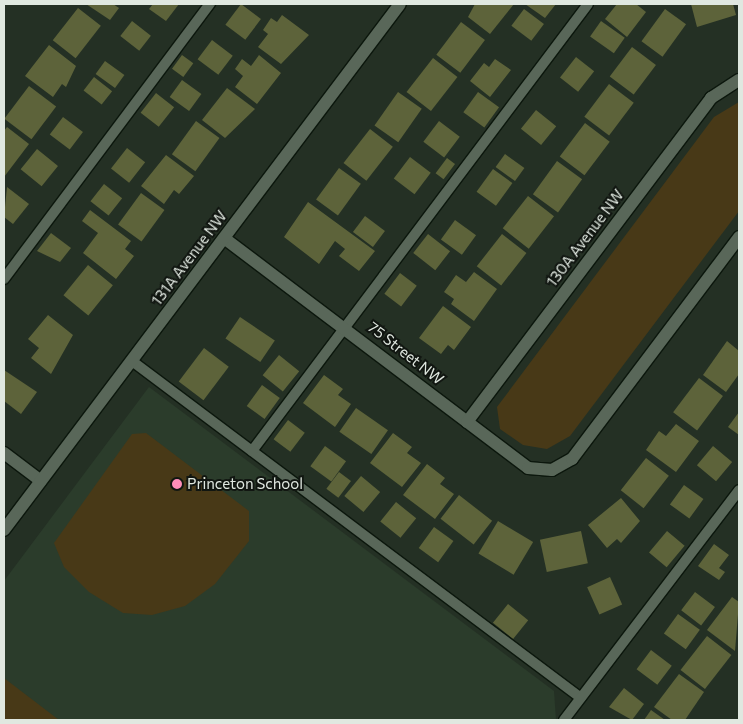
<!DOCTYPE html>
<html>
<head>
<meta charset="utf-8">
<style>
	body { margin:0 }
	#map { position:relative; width:743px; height:724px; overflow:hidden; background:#243024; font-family:Commissioner,sans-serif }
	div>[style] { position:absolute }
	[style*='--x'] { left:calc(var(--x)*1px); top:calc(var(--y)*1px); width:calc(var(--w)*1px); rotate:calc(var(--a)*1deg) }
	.built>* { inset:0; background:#2b3c2b }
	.green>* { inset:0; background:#483917 }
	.building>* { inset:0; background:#5d633a; transform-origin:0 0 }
	.roads { filter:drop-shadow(1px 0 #0c170d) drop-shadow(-1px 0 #0c170d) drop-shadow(0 1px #0c170d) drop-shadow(0 -1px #0c170d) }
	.lane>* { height:10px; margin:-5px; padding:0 5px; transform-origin:5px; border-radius:5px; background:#596759 }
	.street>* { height:12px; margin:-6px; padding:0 6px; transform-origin:6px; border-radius:6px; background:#596759 }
	.dots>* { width:14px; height:14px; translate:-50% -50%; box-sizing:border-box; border:2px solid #111611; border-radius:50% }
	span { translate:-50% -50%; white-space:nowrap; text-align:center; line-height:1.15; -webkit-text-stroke:4px #111611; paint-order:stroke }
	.street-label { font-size:15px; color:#e0e8e0 }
	.poi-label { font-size:15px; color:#e0e8e0 }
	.left { translate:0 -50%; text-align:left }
	.frame { position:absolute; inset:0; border:5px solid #e0e8e0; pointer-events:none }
</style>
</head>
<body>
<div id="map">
	<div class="built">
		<div style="clip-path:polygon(149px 387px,554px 691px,556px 720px,4px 720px,4px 581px)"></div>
	</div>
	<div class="green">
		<div style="clip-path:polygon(739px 102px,739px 211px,570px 436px,547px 449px,523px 445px,500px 429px,497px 407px,714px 117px)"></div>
		<div style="clip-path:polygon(146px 433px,249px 511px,249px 541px,215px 584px,185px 606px,152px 615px,123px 613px,89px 592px,64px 567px,54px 543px,132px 434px)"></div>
		<div style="clip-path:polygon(4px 678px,59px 720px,4px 720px)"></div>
	</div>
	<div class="building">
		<div style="clip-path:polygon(86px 4px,113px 4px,119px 8px,110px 20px)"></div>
		<div style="clip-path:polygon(153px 4px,179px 4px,166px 21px,149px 9px)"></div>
		<div style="left:241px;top:4px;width:25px;height:26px;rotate:37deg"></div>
		<div style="clip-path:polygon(475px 4px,514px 4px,490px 34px,468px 17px)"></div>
		<div style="clip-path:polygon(525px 4px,556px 4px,545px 18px)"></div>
		<div style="clip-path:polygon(617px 4px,636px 4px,646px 12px,627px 37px,605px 19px)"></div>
		<div style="clip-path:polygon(691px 4px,733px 4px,736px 15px,697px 27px)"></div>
		<div style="left:78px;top:8px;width:29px;height:41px;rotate:38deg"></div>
		<div style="left:524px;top:9px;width:25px;height:21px;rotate:37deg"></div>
		<div style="left:665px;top:9px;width:26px;height:40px;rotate:36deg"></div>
		<div style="clip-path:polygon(282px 15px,309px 35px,281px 64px,258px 47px,268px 34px,263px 30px,271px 18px,277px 22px)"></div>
		<div style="left:132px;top:21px;width:24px;height:19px;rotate:38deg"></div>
		<div style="left:601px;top:21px;width:29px;height:19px;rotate:35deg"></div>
		<div style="left:461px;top:22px;width:30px;height:41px;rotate:37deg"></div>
		<div style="left:212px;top:40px;width:26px;height:24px;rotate:37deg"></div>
		<div style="clip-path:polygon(49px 45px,76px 66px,66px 87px,62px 84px,53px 97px,25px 76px)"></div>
		<div style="left:632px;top:47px;width:30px;height:37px;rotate:37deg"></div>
		<div style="left:182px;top:55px;width:14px;height:17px;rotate:36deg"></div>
		<div style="clip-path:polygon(259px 55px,281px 73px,257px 104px,235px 87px,243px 76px,235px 69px,242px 59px,251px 66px)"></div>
		<div style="left:576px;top:57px;width:23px;height:26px;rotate:38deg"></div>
		<div style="left:433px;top:58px;width:31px;height:43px;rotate:38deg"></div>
		<div style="clip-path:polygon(495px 59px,511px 70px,490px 97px,470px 81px,484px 63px,489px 67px)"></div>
		<div style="left:105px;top:61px;width:24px;height:16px;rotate:36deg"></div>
		<div style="left:94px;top:77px;width:23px;height:17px;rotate:38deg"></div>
		<div style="left:182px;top:80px;width:24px;height:21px;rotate:36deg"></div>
		<div style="left:609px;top:84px;width:31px;height:41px;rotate:37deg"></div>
		<div style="left:29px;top:86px;width:34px;height:41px;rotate:37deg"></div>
		<div style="clip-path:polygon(227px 88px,255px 109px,225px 138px,202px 120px)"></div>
		<div style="left:398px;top:92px;width:29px;height:41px;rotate:35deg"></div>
		<div style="left:478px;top:92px;width:26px;height:25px;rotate:36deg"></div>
		<div style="left:156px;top:93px;width:23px;height:25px;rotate:38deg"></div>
		<div style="left:536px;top:110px;width:26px;height:24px;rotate:39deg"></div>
		<div style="left:63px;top:117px;width:25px;height:22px;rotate:37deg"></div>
		<div style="left:196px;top:121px;width:29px;height:41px;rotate:36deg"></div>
		<div style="left:439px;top:121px;width:26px;height:26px;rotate:37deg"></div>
		<div style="left:585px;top:123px;width:31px;height:42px;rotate:37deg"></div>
		<div style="clip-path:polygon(7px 127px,29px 144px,4px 177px,4px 131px)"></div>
		<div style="left:370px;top:129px;width:29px;height:43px;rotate:38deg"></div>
		<div style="left:127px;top:148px;width:23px;height:26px;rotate:38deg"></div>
		<div style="left:37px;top:149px;width:27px;height:26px;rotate:39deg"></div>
		<div style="left:505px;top:154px;width:24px;height:16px;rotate:36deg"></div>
		<div style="clip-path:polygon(166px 155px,194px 176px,179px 194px,174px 190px,164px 204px,141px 186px)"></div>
		<div style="left:410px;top:157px;width:26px;height:27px;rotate:37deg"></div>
		<div style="left:447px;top:158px;width:10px;height:19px;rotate:37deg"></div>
		<div style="left:557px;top:161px;width:31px;height:41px;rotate:36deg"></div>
		<div style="left:339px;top:168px;width:27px;height:39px;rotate:36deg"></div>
		<div style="left:493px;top:169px;width:24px;height:28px;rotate:36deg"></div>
		<div style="left:104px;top:184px;width:23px;height:22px;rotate:38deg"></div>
		<div style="clip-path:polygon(7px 187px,29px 204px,13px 224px,4px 217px)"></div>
		<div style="left:141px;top:193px;width:29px;height:39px;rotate:36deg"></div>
		<div style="left:528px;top:196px;width:33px;height:41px;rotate:38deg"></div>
		<div style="clip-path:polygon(308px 202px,375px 251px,359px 271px,339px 256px,345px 249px,335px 241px,319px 264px,284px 237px)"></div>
		<div style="clip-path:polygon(90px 210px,131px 241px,125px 249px,134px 256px,116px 279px,83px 253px,98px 233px,82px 221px)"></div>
		<div style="left:365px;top:216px;width:25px;height:20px;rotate:37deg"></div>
		<div style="left:455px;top:220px;width:26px;height:24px;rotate:36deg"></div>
		<div style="clip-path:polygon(51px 233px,71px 248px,60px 262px,37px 251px)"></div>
		<div style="left:428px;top:234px;width:28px;height:24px;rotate:38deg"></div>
		<div style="left:502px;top:234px;width:31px;height:41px;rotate:38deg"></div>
		<div style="left:88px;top:265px;width:32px;height:39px;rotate:39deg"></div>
		<div style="clip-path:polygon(474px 272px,497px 289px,474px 321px,451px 304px,454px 299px,444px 292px,456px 275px,466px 282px)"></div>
		<div style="left:400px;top:273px;width:21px;height:26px;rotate:37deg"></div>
		<div style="clip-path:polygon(443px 306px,471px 327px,454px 350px,448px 345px,441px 354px,419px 338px)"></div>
		<div style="clip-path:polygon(48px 315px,73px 335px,51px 374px,31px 358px,39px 348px,28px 339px)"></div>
		<div style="left:240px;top:317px;width:42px;height:26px;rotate:34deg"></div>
		<div style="clip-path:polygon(727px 341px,739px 351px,739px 374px,726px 392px,703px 375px)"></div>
		<div style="left:204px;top:348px;width:31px;height:42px;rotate:37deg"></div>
		<div style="left:279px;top:355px;width:26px;height:26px;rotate:39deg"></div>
		<div style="clip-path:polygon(4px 370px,37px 392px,21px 414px,4px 401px)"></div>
		<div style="clip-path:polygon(324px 375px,343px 389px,338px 395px,351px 404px,335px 427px,303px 403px)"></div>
		<div style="left:699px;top:378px;width:30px;height:43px;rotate:37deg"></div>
		<div style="left:262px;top:385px;width:22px;height:26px;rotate:36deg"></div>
		<div style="left:356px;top:408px;width:39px;height:29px;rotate:35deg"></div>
		<div style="clip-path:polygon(739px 412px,739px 435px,728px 427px)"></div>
		<div style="left:288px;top:420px;width:21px;height:24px;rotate:37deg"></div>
		<div style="clip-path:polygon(676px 424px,699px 441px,676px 472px,646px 450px,659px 431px,666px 436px)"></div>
		<div style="clip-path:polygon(393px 433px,412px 447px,407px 453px,421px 463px,402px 487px,370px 463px)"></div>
		<div style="left:325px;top:446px;width:26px;height:25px;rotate:36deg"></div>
		<div style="left:713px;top:446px;width:25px;height:25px;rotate:40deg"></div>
		<div style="left:646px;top:458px;width:29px;height:41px;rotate:38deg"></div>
		<div style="clip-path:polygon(427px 464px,445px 478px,440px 484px,454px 494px,435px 519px,403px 495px)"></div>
		<div style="left:339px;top:472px;width:15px;height:21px;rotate:37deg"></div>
		<div style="left:361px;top:476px;width:25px;height:26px;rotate:40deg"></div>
		<div style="left:684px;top:485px;width:24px;height:24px;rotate:36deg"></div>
		<div style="left:459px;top:495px;width:42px;height:30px;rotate:38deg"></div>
		<div style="clip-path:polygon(621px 498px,640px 521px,621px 543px,617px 539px,607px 548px,588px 525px)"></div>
		<div style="left:396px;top:502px;width:26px;height:25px;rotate:39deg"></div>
		<div style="left:498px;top:521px;width:41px;height:38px;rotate:31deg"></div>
		<div style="left:434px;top:527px;width:24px;height:26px;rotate:36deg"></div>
		<div style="left:581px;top:531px;width:33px;height:42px;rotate:78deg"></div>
		<div style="left:667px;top:531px;width:23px;height:28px;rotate:40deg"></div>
		<div style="clip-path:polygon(714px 544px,729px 555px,719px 568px,725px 572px,719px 580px,698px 566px)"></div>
		<div style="left:610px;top:577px;width:30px;height:25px;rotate:66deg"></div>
		<div style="left:695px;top:592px;width:25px;height:23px;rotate:37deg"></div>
		<div style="clip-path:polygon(732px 597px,739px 602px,735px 651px,707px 630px)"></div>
		<div style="left:508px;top:604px;width:26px;height:24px;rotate:39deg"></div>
		<div style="left:678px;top:614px;width:27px;height:24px;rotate:36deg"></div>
		<div style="left:707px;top:636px;width:31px;height:43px;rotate:38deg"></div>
		<div style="left:651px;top:650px;width:26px;height:24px;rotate:37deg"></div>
		<div style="clip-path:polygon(679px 674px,704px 692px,685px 720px,672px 720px,654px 707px)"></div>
		<div style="clip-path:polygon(624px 688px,644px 704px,632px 720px,609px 707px)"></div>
		<div style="clip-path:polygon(651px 710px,665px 720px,644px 720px)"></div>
	</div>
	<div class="roads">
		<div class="lane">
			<div style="--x:4;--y:279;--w:344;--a:-53.2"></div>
			<div style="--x:132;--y:361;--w:561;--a:36.89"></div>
			<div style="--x:252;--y:451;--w:559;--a:-53.07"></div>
			<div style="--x:564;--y:720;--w:289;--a:-52.7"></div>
		</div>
		<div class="street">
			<div style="--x:224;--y:238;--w:381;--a:37.1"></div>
			<div style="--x:528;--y:468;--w:24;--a:5"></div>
			<div style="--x:552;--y:470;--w:23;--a:-29"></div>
			<div style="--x:572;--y:459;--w:278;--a:-53"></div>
			<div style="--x:467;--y:422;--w:406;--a:-53"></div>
			<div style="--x:711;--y:98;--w:33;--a:-33"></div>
			<div style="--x:4;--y:453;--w:46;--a:37.1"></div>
			<div style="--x:4;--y:530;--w:658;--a:-53.03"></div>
		</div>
	</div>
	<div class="dots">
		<div style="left:177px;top:484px;background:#ff8eba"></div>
	</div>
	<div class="street-label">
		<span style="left:585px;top:238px;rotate:-53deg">130A Avenue NW</span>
		<span style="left:189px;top:258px;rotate:-53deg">131A Avenue NW</span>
		<span style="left:406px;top:353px;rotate:38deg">75 Street NW</span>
	</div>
	<div class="poi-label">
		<span class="left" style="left:187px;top:484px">Princeton School</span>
	</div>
	<div class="frame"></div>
</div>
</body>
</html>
